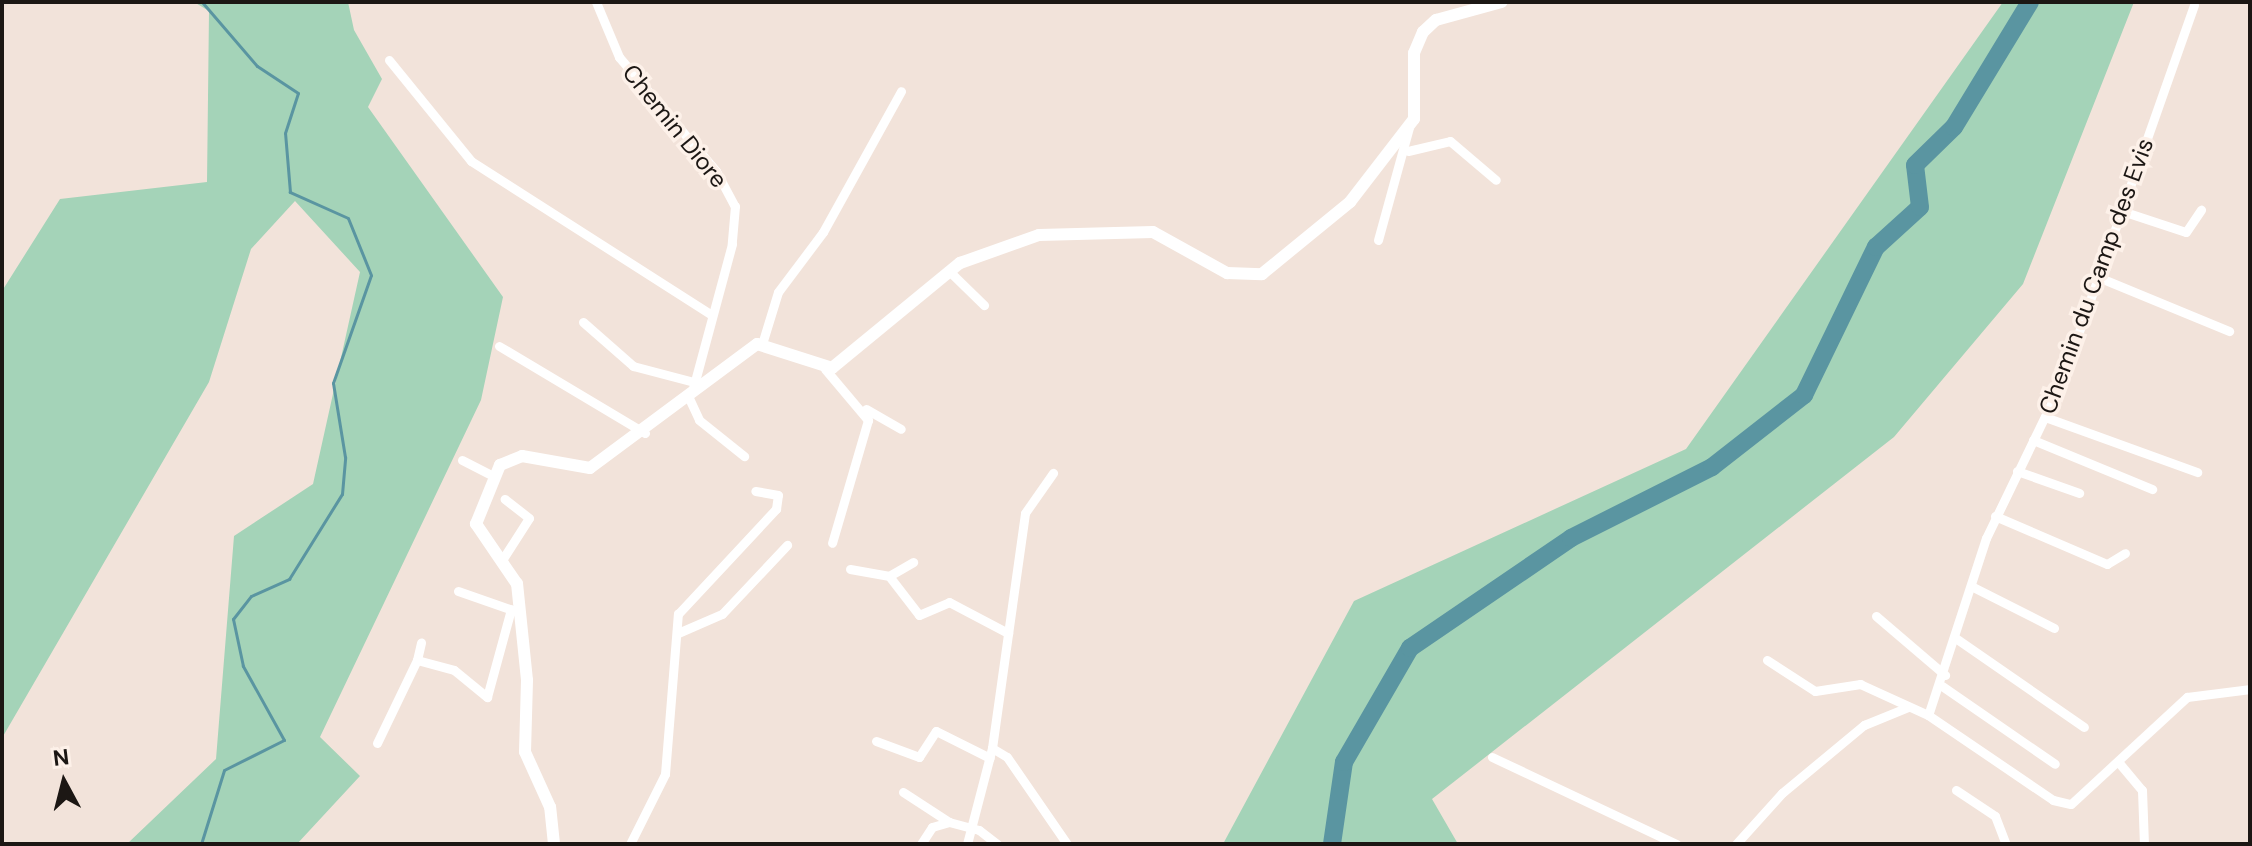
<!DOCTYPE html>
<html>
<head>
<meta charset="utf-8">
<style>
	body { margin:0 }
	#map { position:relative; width:2252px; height:846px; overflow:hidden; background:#f2e3da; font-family:"DM Sans",sans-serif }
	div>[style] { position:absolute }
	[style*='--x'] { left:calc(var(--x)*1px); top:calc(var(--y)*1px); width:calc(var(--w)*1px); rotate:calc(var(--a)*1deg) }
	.green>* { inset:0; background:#a4d3b8 }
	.stream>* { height:3px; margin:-1.5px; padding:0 1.5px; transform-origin:1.5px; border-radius:1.5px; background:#5a95a1 }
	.river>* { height:18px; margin:-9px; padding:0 9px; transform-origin:9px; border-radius:9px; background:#5a95a1 }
	.street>* { height:9px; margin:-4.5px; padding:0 4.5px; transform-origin:4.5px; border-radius:4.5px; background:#fff }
	.secondary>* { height:12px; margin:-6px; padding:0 6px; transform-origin:6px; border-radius:6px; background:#fff }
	span { translate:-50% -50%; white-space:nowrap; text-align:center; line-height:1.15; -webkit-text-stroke:7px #fdf1e9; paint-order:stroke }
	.street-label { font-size:24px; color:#1c1714 }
	.frame { position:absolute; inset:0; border:4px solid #1c1714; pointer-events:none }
	.north { position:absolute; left:24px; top:742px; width:80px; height:80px; -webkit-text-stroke:6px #fdf1e9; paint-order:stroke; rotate:353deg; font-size:22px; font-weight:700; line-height:32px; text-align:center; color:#1c1714 }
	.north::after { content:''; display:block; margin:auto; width:28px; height:36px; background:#1c1714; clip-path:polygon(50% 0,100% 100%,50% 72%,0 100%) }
</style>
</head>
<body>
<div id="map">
	<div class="green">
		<div style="clip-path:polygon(194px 2px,348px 2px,354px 30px,382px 79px,368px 107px,503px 297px,481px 400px,320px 737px,360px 776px,297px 844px,127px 844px,216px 759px,234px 536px,313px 484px,360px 272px,295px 201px,251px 249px,209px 382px,2px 738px,2px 291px,60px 199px,207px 182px,209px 11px)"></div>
		<div style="clip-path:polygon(2003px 2px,2134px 2px,2023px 284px,1894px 437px,1432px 799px,1458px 844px,1223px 844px,1354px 601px,1686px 449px)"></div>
	</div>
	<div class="stream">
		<div style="--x:201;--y:844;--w:77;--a:-72.7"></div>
		<div style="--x:224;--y:770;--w:67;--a:-26.6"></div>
		<div style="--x:284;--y:740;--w:85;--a:-119"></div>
		<div style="--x:243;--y:666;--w:48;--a:-102"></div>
		<div style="--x:233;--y:619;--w:29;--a:-52"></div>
		<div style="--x:251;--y:596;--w:42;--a:-24.1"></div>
		<div style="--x:289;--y:579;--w:100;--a:-58.1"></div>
		<div style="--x:342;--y:494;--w:37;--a:-85"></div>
		<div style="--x:345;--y:457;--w:75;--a:-99.2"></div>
		<div style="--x:333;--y:383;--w:114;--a:-70.6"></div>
		<div style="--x:371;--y:275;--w:61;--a:-112"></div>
		<div style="--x:348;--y:218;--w:64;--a:-155.9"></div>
		<div style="--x:290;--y:192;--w:59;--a:-94.8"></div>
		<div style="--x:285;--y:133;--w:42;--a:-72"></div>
		<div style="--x:298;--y:93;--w:49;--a:-146.6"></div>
		<div style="--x:257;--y:66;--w:84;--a:-130.7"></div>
	</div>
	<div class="river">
		<div style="--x:1332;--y:844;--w:83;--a:-81.7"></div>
		<div style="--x:1344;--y:762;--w:132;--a:-59.9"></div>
		<div style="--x:1410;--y:648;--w:195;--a:-34.3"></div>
		<div style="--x:1571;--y:538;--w:158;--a:-26.7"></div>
		<div style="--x:1712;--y:467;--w:117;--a:-38"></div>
		<div style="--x:1804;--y:395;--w:165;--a:-64.1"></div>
		<div style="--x:1876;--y:247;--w:59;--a:-42.3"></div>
		<div style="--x:1920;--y:207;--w:42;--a:-96.8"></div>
		<div style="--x:1915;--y:165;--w:54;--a:-44.3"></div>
		<div style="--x:1954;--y:127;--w:146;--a:-58.7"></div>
	</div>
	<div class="street">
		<div style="--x:596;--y:2;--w:60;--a:67.3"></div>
		<div style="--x:619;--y:57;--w:150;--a:49.6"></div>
		<div style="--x:716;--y:171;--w:40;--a:62"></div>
		<div style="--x:735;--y:206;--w:38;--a:95"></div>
		<div style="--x:732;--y:244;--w:153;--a:105.1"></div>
		<div style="--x:2194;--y:5;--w:401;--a:109.4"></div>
		<div style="--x:2061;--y:383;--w:172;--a:115.8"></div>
		<div style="--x:1986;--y:538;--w:186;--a:108.1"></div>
		<div style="--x:1928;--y:715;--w:151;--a:34.2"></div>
		<div style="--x:2053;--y:800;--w:18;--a:13"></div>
		<div style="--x:2071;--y:804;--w:158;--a:-42.7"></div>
		<div style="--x:2187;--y:697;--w:64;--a:-7.2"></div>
		<div style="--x:389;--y:60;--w:130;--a:50.9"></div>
		<div style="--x:471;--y:161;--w:284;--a:32.6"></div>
		<div style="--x:1408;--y:151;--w:43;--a:-13.4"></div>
		<div style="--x:1450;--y:141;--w:60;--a:40.3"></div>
		<div style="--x:2122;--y:211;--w:67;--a:18.2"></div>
		<div style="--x:2186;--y:232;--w:27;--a:-56"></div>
		<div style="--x:1378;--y:240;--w:120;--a:-74.6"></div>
		<div style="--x:949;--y:271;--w:49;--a:44.2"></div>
		<div style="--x:2098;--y:277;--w:142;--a:22.4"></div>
		<div style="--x:583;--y:322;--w:67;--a:41.3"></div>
		<div style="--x:633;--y:366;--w:63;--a:14.7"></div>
		<div style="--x:762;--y:344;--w:54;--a:-72.9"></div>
		<div style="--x:778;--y:292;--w:75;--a:-53.1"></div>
		<div style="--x:823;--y:232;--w:161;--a:-61"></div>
		<div style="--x:499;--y:346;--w:170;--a:30.8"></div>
		<div style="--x:825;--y:369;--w:67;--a:49.9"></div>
		<div style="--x:868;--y:420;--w:128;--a:106.3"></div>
		<div style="--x:688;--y:396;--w:26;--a:65"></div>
		<div style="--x:699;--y:420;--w:58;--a:38.7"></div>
		<div style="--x:866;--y:409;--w:40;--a:29.7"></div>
		<div style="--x:2045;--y:417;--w:162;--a:19.9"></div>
		<div style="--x:2033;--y:440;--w:129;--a:22.4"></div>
		<div style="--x:462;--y:460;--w:34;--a:27"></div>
		<div style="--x:2017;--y:471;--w:66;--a:19.5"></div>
		<div style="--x:1995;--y:516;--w:122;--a:23.2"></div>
		<div style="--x:2107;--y:564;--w:21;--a:-31"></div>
		<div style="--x:504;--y:557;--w:46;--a:-57.3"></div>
		<div style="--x:529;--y:518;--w:31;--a:-142"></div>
		<div style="--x:850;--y:569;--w:40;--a:10"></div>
		<div style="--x:889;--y:576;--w:49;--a:52.4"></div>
		<div style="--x:919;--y:615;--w:33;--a:-23"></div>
		<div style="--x:949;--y:602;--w:67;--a:27.7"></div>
		<div style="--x:889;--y:576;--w:28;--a:-30"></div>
		<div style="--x:1971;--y:586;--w:93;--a:26.8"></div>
		<div style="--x:458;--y:591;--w:60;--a:19.3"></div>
		<div style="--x:1876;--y:616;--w:91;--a:40.5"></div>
		<div style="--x:678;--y:633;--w:48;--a:-23.4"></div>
		<div style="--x:722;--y:614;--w:95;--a:-46.7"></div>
		<div style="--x:1954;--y:637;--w:158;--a:34.7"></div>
		<div style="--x:417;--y:660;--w:18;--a:-77"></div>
		<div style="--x:1767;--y:660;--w:57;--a:32.9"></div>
		<div style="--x:1815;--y:691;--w:46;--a:-8.8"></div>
		<div style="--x:1860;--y:684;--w:75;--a:24.5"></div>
		<div style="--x:1942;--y:686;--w:137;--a:34.6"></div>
		<div style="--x:876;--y:741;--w:46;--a:20.4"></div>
		<div style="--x:919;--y:757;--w:31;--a:-57"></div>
		<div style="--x:936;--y:731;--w:60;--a:26.6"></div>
		<div style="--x:377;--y:743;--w:92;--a:-64.3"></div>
		<div style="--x:417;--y:660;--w:38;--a:15"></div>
		<div style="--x:454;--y:670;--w:43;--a:39.3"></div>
		<div style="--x:487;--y:697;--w:91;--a:-74.7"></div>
		<div style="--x:992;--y:748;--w:17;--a:31"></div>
		<div style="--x:1007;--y:757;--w:106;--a:55.4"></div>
		<div style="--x:1492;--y:757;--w:204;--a:25.3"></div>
		<div style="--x:2120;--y:764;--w:34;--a:50"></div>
		<div style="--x:2142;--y:790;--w:54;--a:87.9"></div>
		<div style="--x:1956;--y:790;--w:47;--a:33.7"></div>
		<div style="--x:1995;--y:816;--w:30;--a:69"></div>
		<div style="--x:903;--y:792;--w:55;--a:33.1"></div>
		<div style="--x:630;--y:844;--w:78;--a:-63.4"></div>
		<div style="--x:665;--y:774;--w:161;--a:-85.4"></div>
		<div style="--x:678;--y:614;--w:144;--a:-47"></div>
		<div style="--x:776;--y:509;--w:14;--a:-82"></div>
		<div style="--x:778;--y:495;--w:23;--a:-170"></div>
		<div style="--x:921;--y:844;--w:20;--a:-57"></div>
		<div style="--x:932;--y:827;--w:18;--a:-16"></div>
		<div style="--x:949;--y:822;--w:31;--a:15"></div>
		<div style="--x:979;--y:830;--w:23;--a:38"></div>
		<div style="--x:967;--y:844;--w:99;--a:-75.4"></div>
		<div style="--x:992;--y:748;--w:237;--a:-82"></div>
		<div style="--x:1025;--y:513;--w:49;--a:-55"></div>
		<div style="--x:1736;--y:844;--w:69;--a:-48"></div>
		<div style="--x:1782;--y:793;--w:107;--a:-39.7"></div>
		<div style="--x:1864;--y:725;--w:48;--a:-22.2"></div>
	</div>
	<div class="secondary">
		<div style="--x:554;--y:844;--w:37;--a:-96"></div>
		<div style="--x:550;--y:807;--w:60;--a:-114.4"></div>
		<div style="--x:525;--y:752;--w:72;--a:-88.4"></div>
		<div style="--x:527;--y:680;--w:97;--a:-95.9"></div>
		<div style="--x:517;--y:584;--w:73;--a:-124.3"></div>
		<div style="--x:476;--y:524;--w:64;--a:-67.9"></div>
		<div style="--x:500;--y:465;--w:24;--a:-22"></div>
		<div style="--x:522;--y:456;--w:69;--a:10"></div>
		<div style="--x:590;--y:468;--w:208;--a:-36.6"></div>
		<div style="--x:757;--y:344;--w:79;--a:17.7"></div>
		<div style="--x:832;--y:368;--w:166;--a:-39.4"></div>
		<div style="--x:960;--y:263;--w:84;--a:-19.5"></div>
		<div style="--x:1039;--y:235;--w:114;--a:-1.5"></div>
		<div style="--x:1153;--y:232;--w:85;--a:29"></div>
		<div style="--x:1227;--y:273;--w:35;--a:2"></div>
		<div style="--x:1262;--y:274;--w:114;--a:-39.3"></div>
		<div style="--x:1350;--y:202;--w:105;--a:-52.4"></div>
		<div style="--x:1414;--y:119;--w:66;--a:-90"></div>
		<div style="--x:1414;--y:53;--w:23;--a:-67"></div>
		<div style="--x:1423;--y:32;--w:18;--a:-43"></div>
		<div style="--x:1436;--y:20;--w:68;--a:-15.3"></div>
	</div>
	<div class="street-label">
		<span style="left:675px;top:126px;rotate:51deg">Chemin Diore</span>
		<span style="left:2096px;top:276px;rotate:-70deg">Chemin du Camp des Evis</span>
	</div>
	<div class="frame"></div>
	<div class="north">N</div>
</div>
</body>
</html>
